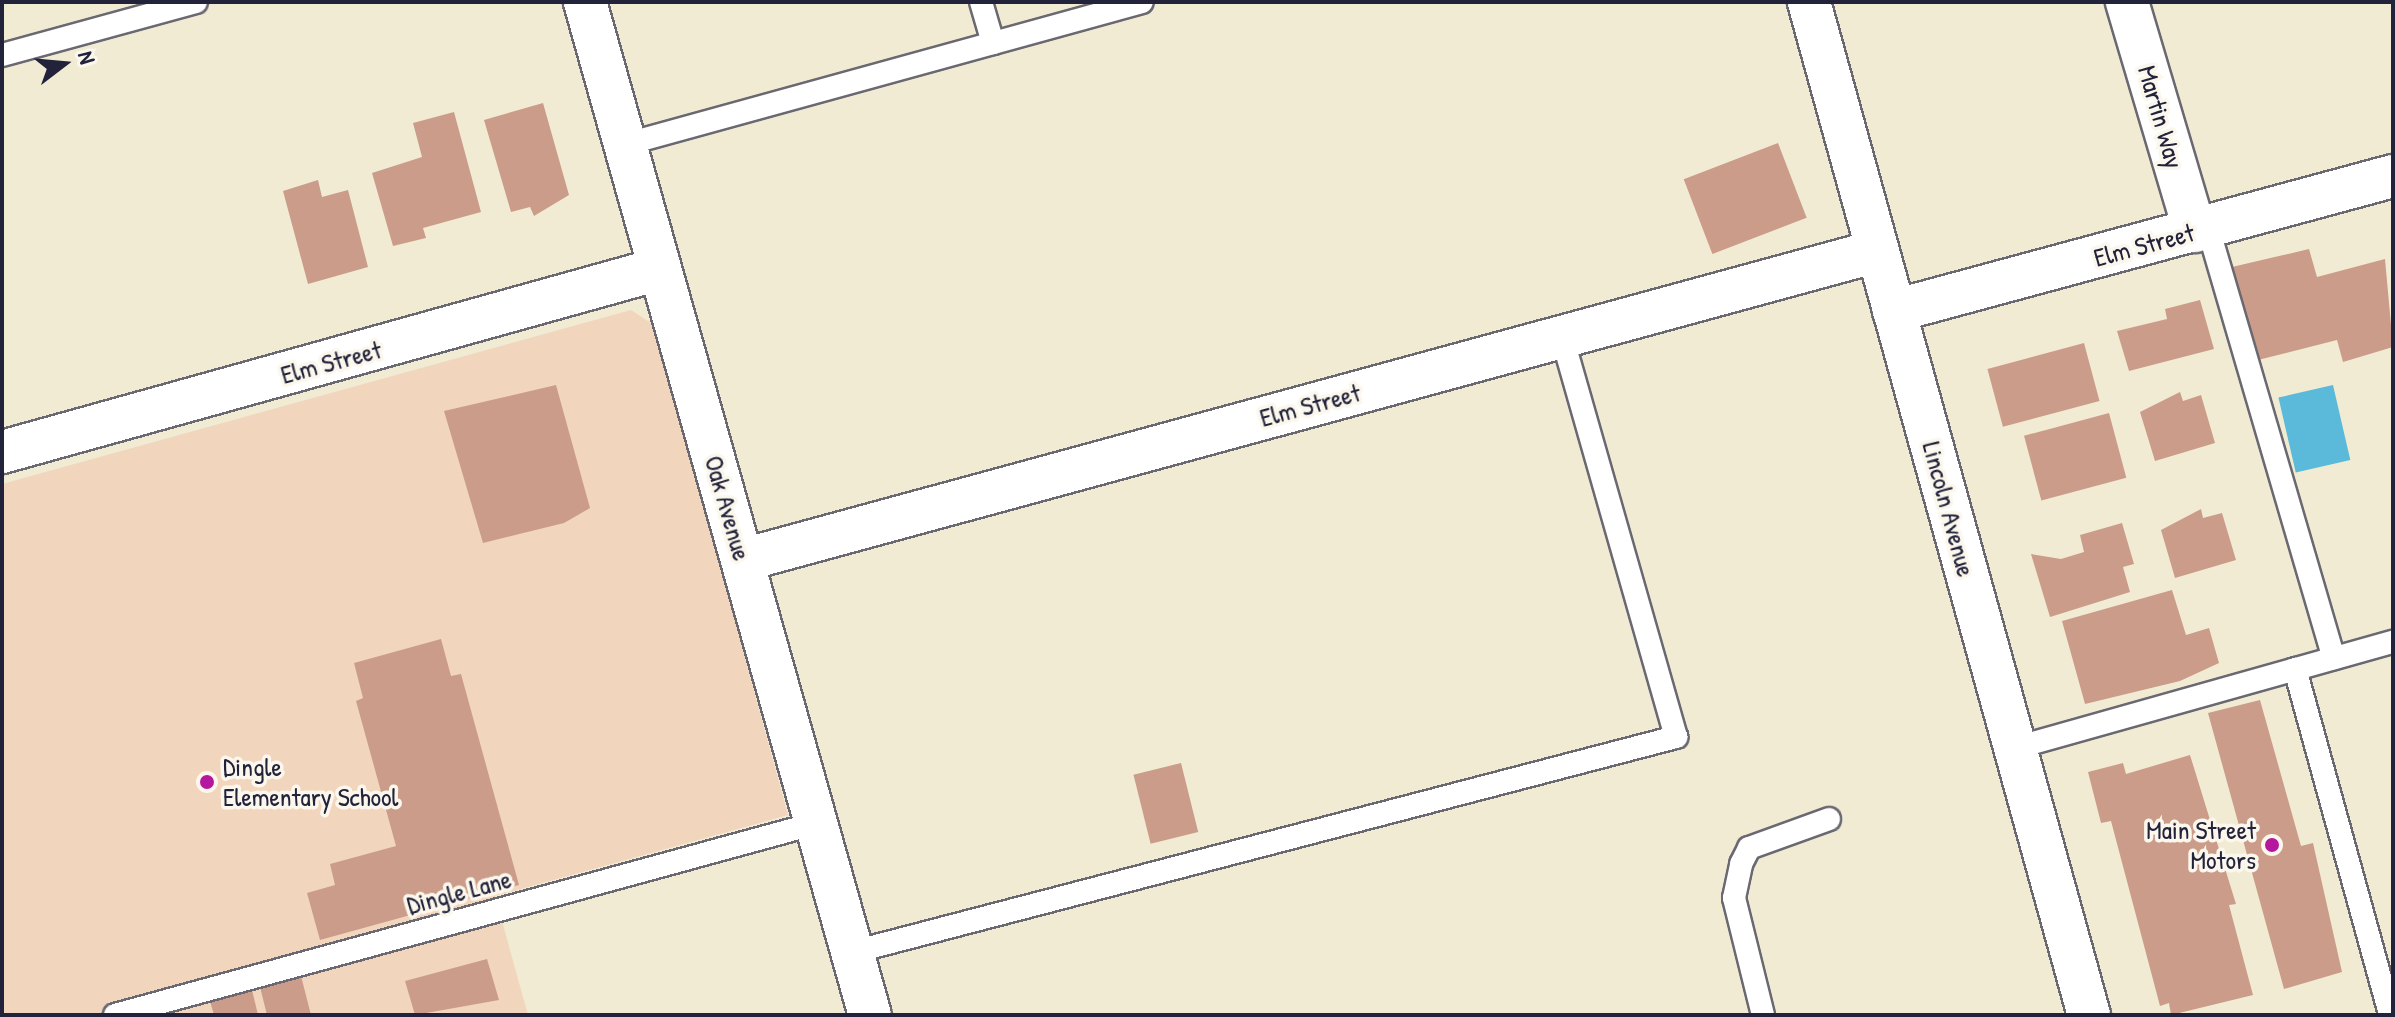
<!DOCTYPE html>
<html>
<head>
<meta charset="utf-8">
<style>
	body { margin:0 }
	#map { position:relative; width:2395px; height:1017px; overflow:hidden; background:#f1ebd4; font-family:"Patrick Hand",sans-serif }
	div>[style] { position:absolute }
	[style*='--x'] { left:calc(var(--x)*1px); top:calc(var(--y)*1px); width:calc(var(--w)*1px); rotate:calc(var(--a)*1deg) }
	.built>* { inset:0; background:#f1d5bd }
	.water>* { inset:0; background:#5bb9d9; transform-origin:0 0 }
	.building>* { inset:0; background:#cb9c8a; transform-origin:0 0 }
	.roads { filter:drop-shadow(2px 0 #6a6871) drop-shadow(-2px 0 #6a6871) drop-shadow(0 2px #6a6871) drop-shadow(0 -2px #6a6871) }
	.service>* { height:22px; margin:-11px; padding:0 11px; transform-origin:11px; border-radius:11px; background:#fff }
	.minor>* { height:42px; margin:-21px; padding:0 21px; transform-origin:21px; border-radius:21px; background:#fff }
	.dots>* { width:22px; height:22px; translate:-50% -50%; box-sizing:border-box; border:4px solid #fbf7ec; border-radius:50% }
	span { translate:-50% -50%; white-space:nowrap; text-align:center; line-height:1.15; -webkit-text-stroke:7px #fbf7ec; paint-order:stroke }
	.street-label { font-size:26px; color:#22223b }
	.poi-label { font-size:26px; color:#22223b }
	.left { translate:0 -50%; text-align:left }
	.right { translate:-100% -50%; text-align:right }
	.frame { position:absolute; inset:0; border:4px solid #22223b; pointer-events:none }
	.north { position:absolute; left:24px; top:24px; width:80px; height:80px; -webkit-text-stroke:6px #fbf7ec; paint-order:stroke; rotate:74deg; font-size:22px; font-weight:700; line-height:32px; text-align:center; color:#22223b }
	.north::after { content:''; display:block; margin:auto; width:28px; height:36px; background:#22223b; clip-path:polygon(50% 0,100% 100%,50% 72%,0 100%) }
</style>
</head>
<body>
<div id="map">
	<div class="built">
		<div style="clip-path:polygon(631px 310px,654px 325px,788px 815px,495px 896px,528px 1015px,2px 1015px,2px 484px)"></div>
	</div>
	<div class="water">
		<div style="left:2333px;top:385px;width:77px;height:56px;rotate:77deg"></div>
	</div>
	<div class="building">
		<div style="clip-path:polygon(543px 103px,569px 195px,534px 216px,530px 207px,511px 212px,484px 120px)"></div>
		<div style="clip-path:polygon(454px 112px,481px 212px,423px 228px,426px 238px,393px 246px,372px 173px,422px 157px,413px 123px)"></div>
		<div style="left:1778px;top:143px;width:80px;height:101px;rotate:69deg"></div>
		<div style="clip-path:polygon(318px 180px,322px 197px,348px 190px,368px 267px,308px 284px,283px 191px)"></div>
		<div style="clip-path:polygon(2309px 249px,2317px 277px,2385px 259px,2393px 347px,2343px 362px,2337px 340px,2258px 360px,2232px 267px)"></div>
		<div style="clip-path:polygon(2200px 300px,2214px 349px,2129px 371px,2117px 331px,2167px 319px,2165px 309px)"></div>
		<div style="left:2084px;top:343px;width:60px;height:100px;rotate:75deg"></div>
		<div style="clip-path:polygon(556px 385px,590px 508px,564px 523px,483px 543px,444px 411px)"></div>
		<div style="clip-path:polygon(2180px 392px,2183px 401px,2201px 395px,2215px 443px,2155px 461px,2140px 412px)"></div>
		<div style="left:2109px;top:413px;width:67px;height:88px;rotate:75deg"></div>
		<div style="clip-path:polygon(2201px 509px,2203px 518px,2222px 513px,2236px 560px,2175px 578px,2161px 530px)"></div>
		<div style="clip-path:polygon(2122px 523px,2134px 564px,2123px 567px,2130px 592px,2050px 617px,2031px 554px,2061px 559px,2084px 552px,2080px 535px)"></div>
		<div style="clip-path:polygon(2172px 590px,2186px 635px,2209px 628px,2219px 663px,2180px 681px,2085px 704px,2062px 621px)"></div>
		<div style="clip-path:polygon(441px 639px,451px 676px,461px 674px,519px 885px,320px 940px,307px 893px,335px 885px,330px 864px,396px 846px,356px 701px,363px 698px,354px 663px)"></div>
		<div style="clip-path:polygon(2260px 700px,2301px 846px,2313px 843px,2342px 972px,2284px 989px,2208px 713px)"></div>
		<div style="clip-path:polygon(2190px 755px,2236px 904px,2229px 905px,2253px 995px,2171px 1015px,2169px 1003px,2160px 1006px,2111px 821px,2101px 823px,2088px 772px,2123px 763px,2126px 774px)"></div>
		<div style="left:1181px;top:763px;width:71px;height:49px;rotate:76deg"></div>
		<div style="clip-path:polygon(487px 959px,499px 1000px,415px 1015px,405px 981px)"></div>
		<div style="clip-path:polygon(301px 976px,311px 1015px,267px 1015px,260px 987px)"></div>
		<div style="clip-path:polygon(252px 990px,258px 1015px,214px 1015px,210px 1001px)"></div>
	</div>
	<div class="roads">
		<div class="service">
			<div style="--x:981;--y:2;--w:43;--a:73.7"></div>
			<div style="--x:2;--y:55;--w:201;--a:-15.3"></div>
			<div style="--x:623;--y:145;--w:538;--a:-15.4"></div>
			<div style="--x:2208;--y:228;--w:448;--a:73.7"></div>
			<div style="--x:2295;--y:669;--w:359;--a:74.6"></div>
			<div style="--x:2015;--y:748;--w:393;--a:-15.7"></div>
			<div style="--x:853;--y:952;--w:851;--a:-14.64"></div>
			<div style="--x:1676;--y:737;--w:416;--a:-105.9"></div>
			<div style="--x:115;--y:1015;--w:728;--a:-15.3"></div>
			<div style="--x:1763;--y:1015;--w:121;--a:-103.9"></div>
			<div style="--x:1734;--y:898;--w:35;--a:-78"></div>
			<div style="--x:1741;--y:864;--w:18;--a:-63"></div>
			<div style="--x:1749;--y:848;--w:85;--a:-19.9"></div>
		</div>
		<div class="minor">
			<div style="--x:585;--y:2;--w:1052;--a:74.29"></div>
			<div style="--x:1809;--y:2;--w:1051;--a:74.55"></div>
			<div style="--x:2127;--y:2;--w:239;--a:73.5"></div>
			<div style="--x:1894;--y:311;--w:517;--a:-15.14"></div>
			<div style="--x:2;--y:452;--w:682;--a:-15.56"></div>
			<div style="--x:743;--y:560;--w:1175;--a:-15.24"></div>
		</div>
	</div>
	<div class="dots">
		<div style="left:207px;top:782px;background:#b5179e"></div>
		<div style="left:2272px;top:845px;background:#b5179e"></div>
	</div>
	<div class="street-label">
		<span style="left:2161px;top:117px;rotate:74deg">Martin Way</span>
		<span style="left:2144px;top:245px;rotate:-15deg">Elm Street</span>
		<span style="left:331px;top:362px;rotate:-15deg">Elm Street</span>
		<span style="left:1310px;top:405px;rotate:-15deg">Elm Street</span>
		<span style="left:728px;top:508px;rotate:74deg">Oak Avenue</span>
		<span style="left:1949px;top:509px;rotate:75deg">Lincoln Avenue</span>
		<span style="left:459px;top:892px;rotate:-15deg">Dingle Lane</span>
	</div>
	<div class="poi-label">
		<span class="left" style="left:223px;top:782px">Dingle<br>Elementary School</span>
		<span class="right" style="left:2256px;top:845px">Main Street<br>Motors</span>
	</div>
	<div class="frame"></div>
	<div class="north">N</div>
</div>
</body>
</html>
